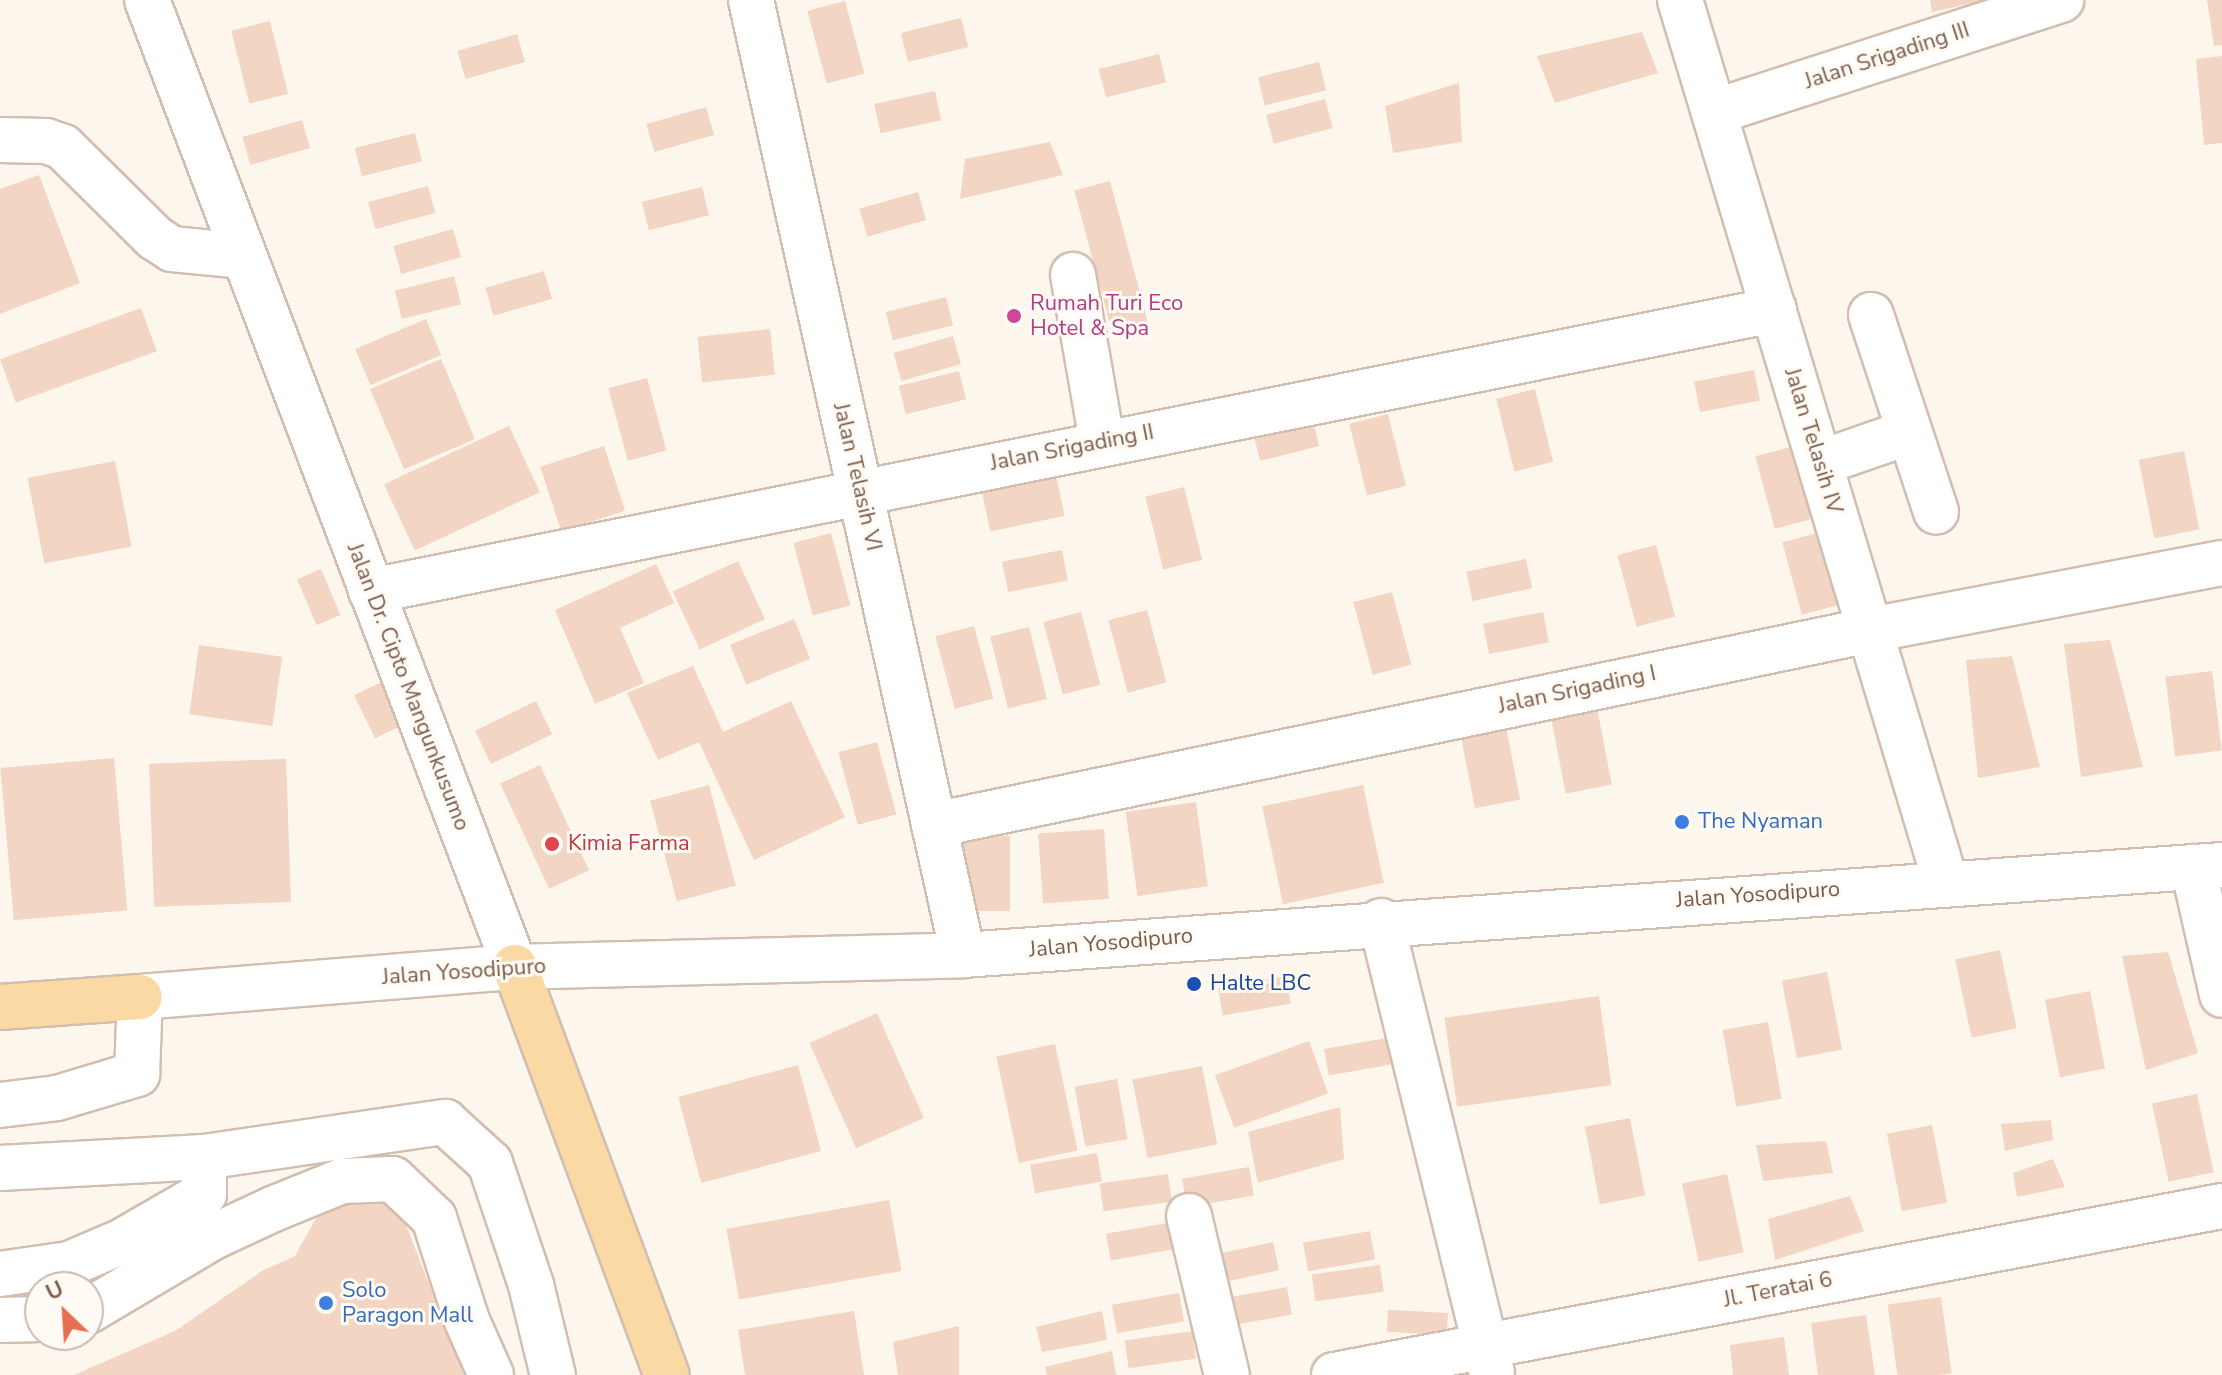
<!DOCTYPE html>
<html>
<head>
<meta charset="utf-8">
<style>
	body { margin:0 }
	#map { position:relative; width:2222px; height:1375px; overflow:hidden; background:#fdf6ec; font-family:"Nunito Sans",sans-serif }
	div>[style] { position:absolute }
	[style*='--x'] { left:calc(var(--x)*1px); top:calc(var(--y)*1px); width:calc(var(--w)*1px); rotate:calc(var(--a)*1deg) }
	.building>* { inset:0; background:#f3d5c3; transform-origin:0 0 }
	.roads { filter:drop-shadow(2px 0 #d1beb0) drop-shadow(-2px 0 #d1beb0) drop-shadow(0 2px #d1beb0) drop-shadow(0 -2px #d1beb0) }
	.minor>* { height:44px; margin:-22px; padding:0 22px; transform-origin:22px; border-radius:22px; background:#fff }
	.major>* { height:44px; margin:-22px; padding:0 22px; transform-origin:22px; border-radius:22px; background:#fbd9a5 }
	.dots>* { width:22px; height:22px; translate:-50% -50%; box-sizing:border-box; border:4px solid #fffaf3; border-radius:50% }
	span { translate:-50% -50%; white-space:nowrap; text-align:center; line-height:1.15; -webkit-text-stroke:6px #fffaf3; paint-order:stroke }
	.street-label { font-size:22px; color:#7a5c4d }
	.hotel-label { font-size:22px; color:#b23c85 }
	.left { translate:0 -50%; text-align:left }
	.shop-label { font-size:22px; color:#366cbe }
	.health-label { font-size:22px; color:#be3a42 }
	.transit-label { font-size:22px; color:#164399 }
	.north { position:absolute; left:24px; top:1271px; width:80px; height:80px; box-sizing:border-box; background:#fffaf3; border:2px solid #cabbb1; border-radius:50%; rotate:335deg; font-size:22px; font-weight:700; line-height:32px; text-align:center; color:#7a5c4d }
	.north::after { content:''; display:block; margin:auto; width:28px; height:36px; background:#e76f51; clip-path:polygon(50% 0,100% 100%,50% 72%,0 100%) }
</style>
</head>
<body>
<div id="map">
	<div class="building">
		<div style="clip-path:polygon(1930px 0,1981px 0,1981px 1px,1932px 12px)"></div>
		<div style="clip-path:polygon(2207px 0,2222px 0,2222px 45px,2214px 46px)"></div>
		<div style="left:845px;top:1px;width:75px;height:39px;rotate:75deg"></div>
		<div style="left:961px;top:18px;width:30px;height:62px;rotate:76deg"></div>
		<div style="left:270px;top:21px;width:75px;height:40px;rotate:76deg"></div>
		<div style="clip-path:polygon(1642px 32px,1658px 73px,1555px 103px,1537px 56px)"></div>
		<div style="left:517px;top:34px;width:29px;height:62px;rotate:74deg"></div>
		<div style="left:1159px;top:54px;width:29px;height:62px;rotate:76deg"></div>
		<div style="clip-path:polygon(2222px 56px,2222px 143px,2204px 145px,2196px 59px)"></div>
		<div style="left:1319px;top:62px;width:29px;height:63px;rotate:76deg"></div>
		<div style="clip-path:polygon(1459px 83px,1462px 142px,1393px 153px,1385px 106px)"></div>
		<div style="left:935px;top:91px;width:30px;height:62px;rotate:78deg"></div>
		<div style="left:1325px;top:99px;width:30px;height:61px;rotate:75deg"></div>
		<div style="left:706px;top:107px;width:29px;height:62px;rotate:74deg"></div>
		<div style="left:302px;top:120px;width:29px;height:62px;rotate:74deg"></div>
		<div style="left:415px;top:133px;width:29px;height:62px;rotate:76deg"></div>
		<div style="clip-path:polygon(1050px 142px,1063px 175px,960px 199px,965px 159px)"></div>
		<div style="clip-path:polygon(39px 175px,80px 283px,0 314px,0 189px)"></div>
		<div style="left:1110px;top:181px;width:145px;height:37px;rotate:75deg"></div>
		<div style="left:428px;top:186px;width:28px;height:62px;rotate:75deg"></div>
		<div style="left:702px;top:187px;width:29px;height:62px;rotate:76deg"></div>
		<div style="left:918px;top:192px;width:29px;height:61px;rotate:74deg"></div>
		<div style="left:453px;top:229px;width:29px;height:62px;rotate:74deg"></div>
		<div style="left:544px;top:271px;width:29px;height:61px;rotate:74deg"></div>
		<div style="left:454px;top:276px;width:29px;height:61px;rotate:76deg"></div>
		<div style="left:946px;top:297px;width:29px;height:62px;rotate:76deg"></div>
		<div style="left:141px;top:308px;width:46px;height:150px;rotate:70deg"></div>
		<div style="left:426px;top:319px;width:39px;height:77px;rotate:67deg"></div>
		<div style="left:770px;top:329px;width:46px;height:73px;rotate:84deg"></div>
		<div style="left:953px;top:336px;width:29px;height:62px;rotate:74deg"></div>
		<div style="left:441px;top:359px;width:87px;height:77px;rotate:67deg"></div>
		<div style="left:1754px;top:370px;width:31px;height:61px;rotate:79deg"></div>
		<div style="left:959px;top:371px;width:29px;height:62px;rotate:76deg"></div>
		<div style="left:647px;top:378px;width:75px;height:40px;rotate:75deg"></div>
		<div style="left:1535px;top:389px;width:75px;height:40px;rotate:76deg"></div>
		<div style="left:1388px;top:414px;width:74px;height:40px;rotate:76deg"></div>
		<div style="left:1312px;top:417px;width:30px;height:61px;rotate:76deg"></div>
		<div style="left:509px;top:426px;width:73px;height:138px;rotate:65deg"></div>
		<div style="left:604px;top:446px;width:68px;height:67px;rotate:72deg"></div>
		<div style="left:1794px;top:446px;width:75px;height:40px;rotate:75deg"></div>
		<div style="left:2184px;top:451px;width:80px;height:46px;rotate:79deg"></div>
		<div style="left:115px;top:461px;width:87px;height:89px;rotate:79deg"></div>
		<div style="left:1053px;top:461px;width:56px;height:76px;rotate:78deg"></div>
		<div style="left:1184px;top:487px;width:75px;height:40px;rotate:76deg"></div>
		<div style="left:1821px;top:532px;width:75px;height:40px;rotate:75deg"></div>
		<div style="left:831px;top:533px;width:75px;height:39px;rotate:75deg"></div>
		<div style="left:1656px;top:545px;width:74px;height:40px;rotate:75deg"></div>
		<div style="left:1062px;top:550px;width:31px;height:61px;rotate:79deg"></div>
		<div style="left:1526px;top:559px;width:30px;height:61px;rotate:78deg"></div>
		<div style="left:738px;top:561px;width:64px;height:72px;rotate:65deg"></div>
		<div style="clip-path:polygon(656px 564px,674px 603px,620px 628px,644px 683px,595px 704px,555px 610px)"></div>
		<div style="left:321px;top:569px;width:50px;height:26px;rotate:67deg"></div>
		<div style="left:1392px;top:592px;width:75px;height:40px;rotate:75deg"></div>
		<div style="left:1147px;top:610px;width:75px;height:40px;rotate:75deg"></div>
		<div style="left:1081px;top:612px;width:75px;height:39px;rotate:75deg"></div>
		<div style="left:1543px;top:612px;width:31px;height:61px;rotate:79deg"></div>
		<div style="left:794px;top:619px;width:43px;height:69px;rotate:68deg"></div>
		<div style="left:974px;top:626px;width:75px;height:40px;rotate:75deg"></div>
		<div style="left:1029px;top:627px;width:74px;height:40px;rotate:76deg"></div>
		<div style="clip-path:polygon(2110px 640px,2143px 767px,2081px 777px,2064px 644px)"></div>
		<div style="left:199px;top:645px;width:84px;height:70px;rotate:8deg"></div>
		<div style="clip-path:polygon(2012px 656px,2040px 767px,1978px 778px,1966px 660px)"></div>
		<div style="clip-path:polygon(693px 666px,723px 732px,791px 701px,845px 817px,754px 860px,699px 742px,658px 760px,627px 693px)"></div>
		<div style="left:2212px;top:671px;width:80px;height:47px;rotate:83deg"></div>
		<div style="left:381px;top:682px;width:48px;height:30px;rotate:64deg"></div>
		<div style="left:536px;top:701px;width:37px;height:68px;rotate:64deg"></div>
		<div style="left:1597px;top:708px;width:78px;height:47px;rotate:79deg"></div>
		<div style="left:1505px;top:722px;width:79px;height:46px;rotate:79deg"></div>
		<div style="left:877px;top:742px;width:75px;height:40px;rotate:75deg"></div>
		<div style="left:114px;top:758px;width:153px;height:114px;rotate:85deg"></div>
		<div style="left:286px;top:759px;width:143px;height:137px;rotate:88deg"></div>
		<div style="left:540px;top:765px;width:116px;height:44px;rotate:65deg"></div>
		<div style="left:709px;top:785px;width:104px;height:61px;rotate:75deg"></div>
		<div style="left:1363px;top:785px;width:100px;height:103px;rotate:78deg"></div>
		<div style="left:1196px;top:802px;width:85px;height:71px;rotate:82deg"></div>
		<div style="left:1104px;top:829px;width:70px;height:66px;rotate:86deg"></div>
		<div style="left:960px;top:836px;width:50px;height:75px"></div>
		<div style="left:2000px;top:950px;width:80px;height:46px;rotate:78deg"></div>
		<div style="clip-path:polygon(2168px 952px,2198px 1053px,2146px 1070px,2122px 956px)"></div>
		<div style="left:1827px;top:972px;width:79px;height:46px;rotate:79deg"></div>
		<div style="left:1286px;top:976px;width:28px;height:69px;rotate:80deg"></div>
		<div style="left:2090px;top:991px;width:79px;height:46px;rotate:79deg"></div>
		<div style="left:1599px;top:996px;width:90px;height:156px;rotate:82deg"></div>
		<div style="left:877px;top:1013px;width:115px;height:74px;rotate:66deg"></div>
		<div style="left:1768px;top:1022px;width:78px;height:46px;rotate:80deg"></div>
		<div style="left:1392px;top:1037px;width:27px;height:69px;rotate:80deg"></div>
		<div style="left:1309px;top:1041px;width:56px;height:100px;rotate:70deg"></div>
		<div style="left:1055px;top:1044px;width:109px;height:60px;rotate:78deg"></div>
		<div style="left:798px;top:1065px;width:89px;height:124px;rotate:75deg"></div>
		<div style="left:1202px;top:1066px;width:80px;height:71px;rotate:79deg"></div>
		<div style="left:1117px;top:1079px;width:61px;height:43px;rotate:80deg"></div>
		<div style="left:2197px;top:1094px;width:80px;height:46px;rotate:78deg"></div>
		<div style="clip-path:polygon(1340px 1107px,1344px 1159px,1258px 1183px,1248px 1132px)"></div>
		<div style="left:1630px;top:1118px;width:79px;height:46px;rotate:79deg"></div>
		<div style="clip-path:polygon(2051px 1120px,2053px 1140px,2005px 1151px,2001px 1124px)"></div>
		<div style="left:1932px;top:1125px;width:79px;height:46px;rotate:79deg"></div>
		<div style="clip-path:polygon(1826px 1141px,1833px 1173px,1763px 1181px,1756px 1145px)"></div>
		<div style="left:1097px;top:1153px;width:29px;height:68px;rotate:80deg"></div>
		<div style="clip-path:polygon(2053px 1159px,2065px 1187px,2017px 1197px,2013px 1173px)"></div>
		<div style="left:1249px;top:1167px;width:29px;height:68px;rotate:80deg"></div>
		<div style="left:1168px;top:1174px;width:28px;height:69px;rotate:82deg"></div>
		<div style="left:1727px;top:1174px;width:80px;height:46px;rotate:78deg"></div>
		<div style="clip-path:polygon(1850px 1196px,1864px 1231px,1775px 1260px,1768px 1219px)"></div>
		<div style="clip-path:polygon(382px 1197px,398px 1208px,408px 1230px,464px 1375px,74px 1375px,175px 1331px,262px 1271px,295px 1256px,315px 1220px,334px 1203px)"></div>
		<div style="left:889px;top:1200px;width:72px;height:165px;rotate:80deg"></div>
		<div style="left:1173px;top:1222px;width:27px;height:68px;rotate:80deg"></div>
		<div style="left:1370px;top:1231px;width:29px;height:68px;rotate:80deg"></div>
		<div style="left:1273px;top:1242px;width:29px;height:68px;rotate:78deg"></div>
		<div style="left:1380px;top:1265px;width:27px;height:69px;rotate:82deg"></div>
		<div style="left:1287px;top:1287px;width:28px;height:68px;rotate:80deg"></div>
		<div style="left:1179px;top:1293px;width:29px;height:68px;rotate:80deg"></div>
		<div style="left:1941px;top:1297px;width:77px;height:54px;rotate:82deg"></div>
		<div style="clip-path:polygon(854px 1311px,864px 1375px,745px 1375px,738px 1330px)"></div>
		<div style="clip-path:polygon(1102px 1311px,1107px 1340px,1042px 1352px,1036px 1327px)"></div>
		<div style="left:1448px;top:1313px;width:22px;height:60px;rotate:93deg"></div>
		<div style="clip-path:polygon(1866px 1315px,1875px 1375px,1818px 1375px,1811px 1323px)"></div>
		<div style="clip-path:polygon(959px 1326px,959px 1375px,898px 1375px,893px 1342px)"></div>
		<div style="left:1192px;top:1331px;width:28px;height:68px;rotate:82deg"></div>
		<div style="clip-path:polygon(1784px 1337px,1789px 1375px,1733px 1375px,1730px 1345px)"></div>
		<div style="clip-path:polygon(1112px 1351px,1116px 1375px,1047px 1375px,1045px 1367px)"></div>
	</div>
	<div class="roads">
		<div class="minor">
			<div style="--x:147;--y:0;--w:1035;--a:69.17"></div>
			<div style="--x:751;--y:0;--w:978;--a:77.48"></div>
			<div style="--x:1680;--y:0;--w:922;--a:73.24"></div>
			<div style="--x:1714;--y:112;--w:365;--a:-17.9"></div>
			<div style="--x:0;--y:140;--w:46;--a:1.2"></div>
			<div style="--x:46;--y:141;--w:18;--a:19"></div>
			<div style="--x:63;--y:147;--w:129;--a:44.7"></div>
			<div style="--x:155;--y:238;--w:20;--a:33"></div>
			<div style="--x:172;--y:249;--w:70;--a:5.7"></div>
			<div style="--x:1073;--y:275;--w:169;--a:80.1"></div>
			<div style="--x:1871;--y:315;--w:207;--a:71.7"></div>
			<div style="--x:1820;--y:463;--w:94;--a:-19.2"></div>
			<div style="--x:371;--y:591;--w:1431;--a:-11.33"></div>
			<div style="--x:934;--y:825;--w:956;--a:-11.77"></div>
			<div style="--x:1870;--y:630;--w:358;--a:-10.8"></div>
			<div style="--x:2193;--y:867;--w:131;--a:77.2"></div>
			<div style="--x:1381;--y:921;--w:465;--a:76.2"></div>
			<div style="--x:0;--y:1105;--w:57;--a:-7"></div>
			<div style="--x:57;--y:1098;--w:84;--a:-16.7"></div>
			<div style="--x:137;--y:1074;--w:77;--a:-87.8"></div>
			<div style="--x:140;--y:997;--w:376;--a:-4.6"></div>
			<div style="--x:515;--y:967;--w:448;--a:-1.5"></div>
			<div style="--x:963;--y:955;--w:1262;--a:-4.09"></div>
			<div style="--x:204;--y:1157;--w:244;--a:-8.3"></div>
			<div style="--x:445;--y:1122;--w:61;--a:42.3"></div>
			<div style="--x:490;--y:1163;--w:129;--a:71.4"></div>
			<div style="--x:531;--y:1285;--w:93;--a:76.3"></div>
			<div style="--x:0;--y:1168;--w:204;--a:-3.1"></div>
			<div style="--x:204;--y:1157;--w:37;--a:90"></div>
			<div style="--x:204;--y:1194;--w:94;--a:149.9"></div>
			<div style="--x:123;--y:1241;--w:59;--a:156.9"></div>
			<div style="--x:69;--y:1264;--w:70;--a:171.8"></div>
			<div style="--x:1189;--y:1216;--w:163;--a:76.6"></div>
			<div style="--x:88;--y:1311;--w:147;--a:-30.6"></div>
			<div style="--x:215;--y:1236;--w:64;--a:-25"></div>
			<div style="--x:273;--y:1209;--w:74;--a:-22.1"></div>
			<div style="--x:342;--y:1181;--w:51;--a:-2.2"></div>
			<div style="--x:393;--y:1179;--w:57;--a:43.6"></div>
			<div style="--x:434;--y:1218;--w:108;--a:72.2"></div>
			<div style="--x:467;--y:1321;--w:59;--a:66"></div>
			<div style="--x:0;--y:1320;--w:40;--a:-1.4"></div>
			<div style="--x:1334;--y:1375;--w:904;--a:-10.78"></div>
		</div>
		<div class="major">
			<div style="--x:515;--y:967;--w:435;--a:69.6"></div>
			<div style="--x:0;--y:1007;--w:140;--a:-4.1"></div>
		</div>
	</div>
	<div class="dots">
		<div style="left:1014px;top:316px;background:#d1479c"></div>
		<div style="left:1682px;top:822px;background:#3f7fe0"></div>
		<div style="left:552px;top:844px;background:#e0444e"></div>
		<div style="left:1194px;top:984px;background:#1a4fb4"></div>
		<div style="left:326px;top:1303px;background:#3f7fe0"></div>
	</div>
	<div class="street-label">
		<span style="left:1887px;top:56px;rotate:-18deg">Jalan Srigading III</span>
		<span style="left:1813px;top:441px;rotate:73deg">Jalan Telasih IV</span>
		<span style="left:1072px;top:448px;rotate:-11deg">Jalan Srigading II</span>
		<span style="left:857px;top:477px;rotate:77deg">Jalan Telasih VI</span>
		<span style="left:408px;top:687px;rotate:69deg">Jalan Dr. Cipto Mangunkusumo</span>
		<span style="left:1577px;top:690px;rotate:-12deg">Jalan Srigading I</span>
		<span style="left:1758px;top:895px;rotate:-4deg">Jalan Yosodipuro</span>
		<span style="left:1111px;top:943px;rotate:-5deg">Jalan Yosodipuro</span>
		<span style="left:464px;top:972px;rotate:-4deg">Jalan Yosodipuro</span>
		<span style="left:1778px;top:1290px;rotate:-11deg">Jl. Teratai 6</span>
	</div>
	<div class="hotel-label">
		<span class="left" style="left:1030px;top:316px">Rumah Turi Eco<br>Hotel &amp; Spa</span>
	</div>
	<div class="shop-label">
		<span class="left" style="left:1698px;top:822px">The Nyaman</span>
		<span class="left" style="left:342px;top:1303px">Solo<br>Paragon Mall</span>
	</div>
	<div class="health-label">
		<span class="left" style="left:568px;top:844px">Kimia Farma</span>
	</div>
	<div class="transit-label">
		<span class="left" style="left:1210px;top:984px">Halte LBC</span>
	</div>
	<div class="north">U</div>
</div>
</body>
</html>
